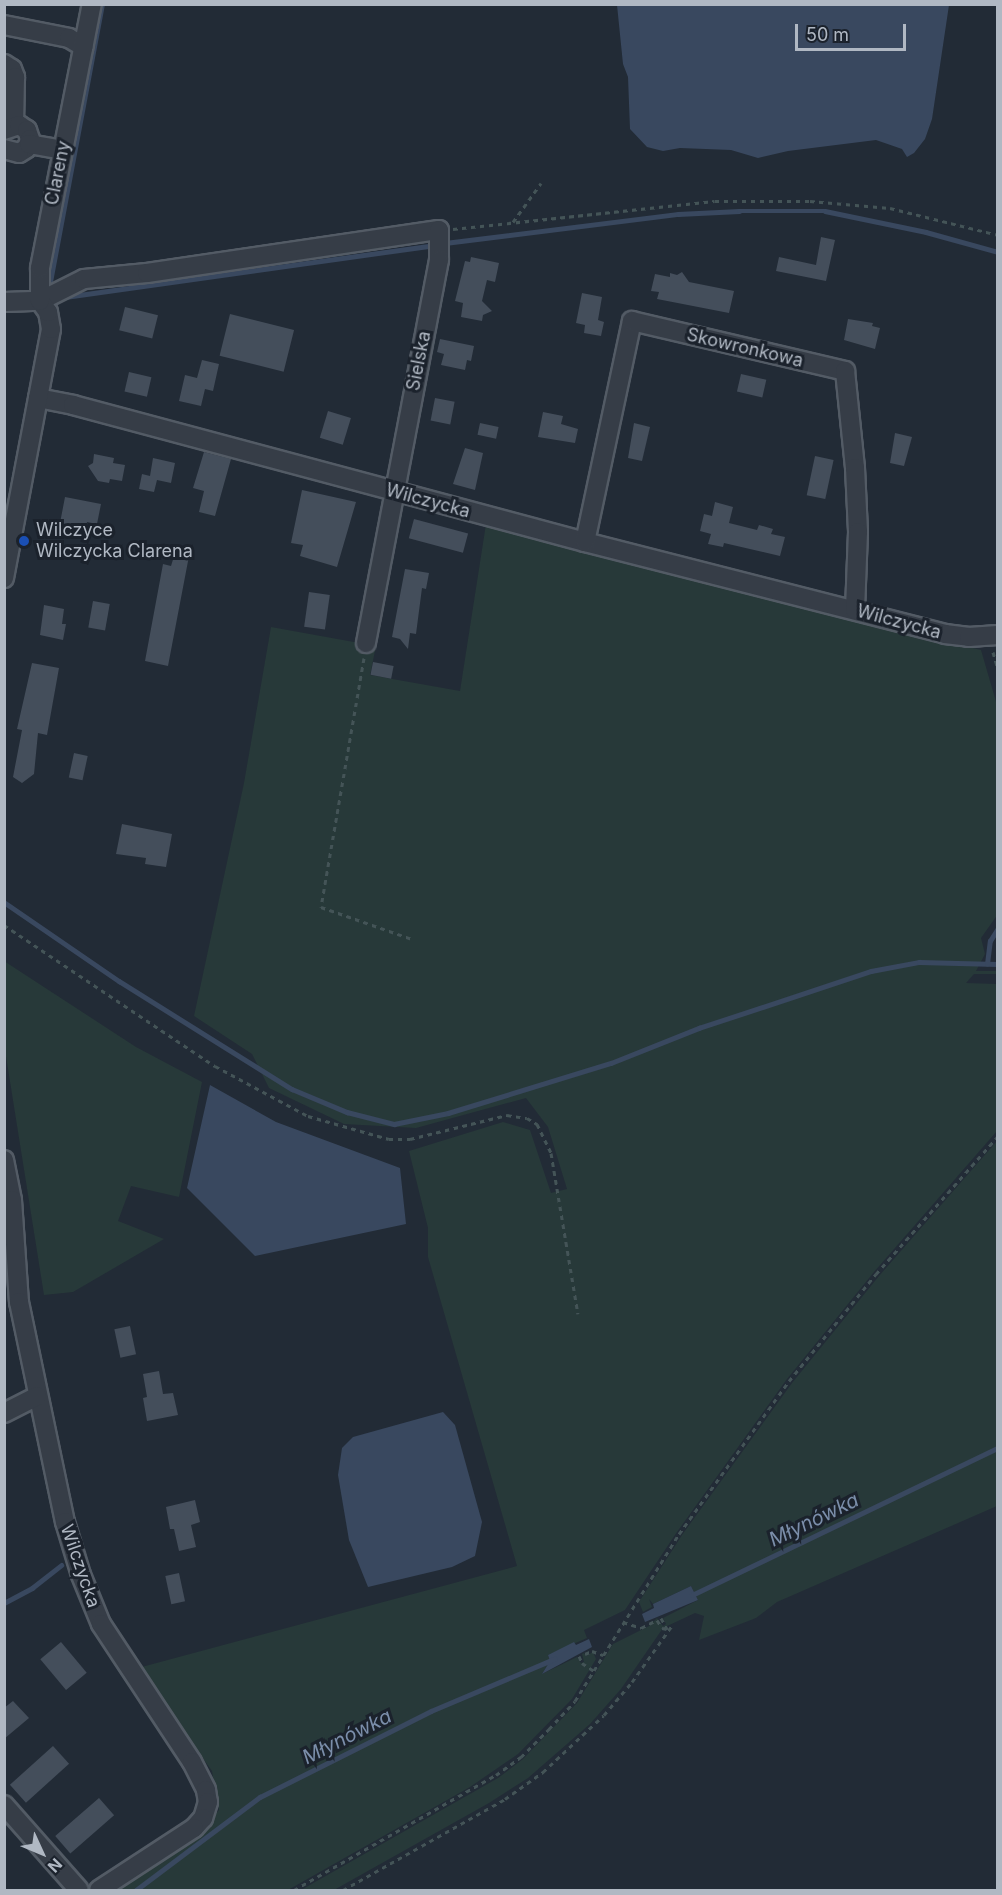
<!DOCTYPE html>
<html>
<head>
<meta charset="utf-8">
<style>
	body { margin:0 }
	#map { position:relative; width:1002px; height:1895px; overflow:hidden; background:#222b36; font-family:Inter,sans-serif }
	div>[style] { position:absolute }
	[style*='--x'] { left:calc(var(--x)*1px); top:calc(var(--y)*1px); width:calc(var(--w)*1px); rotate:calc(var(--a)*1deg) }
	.green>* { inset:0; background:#273939 }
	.water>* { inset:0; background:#39485f }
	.stream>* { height:4.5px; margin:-2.25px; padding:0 2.25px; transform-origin:2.25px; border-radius:2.25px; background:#39485f }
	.building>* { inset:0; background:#444e5b; transform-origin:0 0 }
	.path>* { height:3px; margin-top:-1.5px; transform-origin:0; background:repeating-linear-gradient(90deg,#445457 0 4.5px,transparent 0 9px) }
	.roads { filter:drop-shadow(2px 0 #535b65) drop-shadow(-2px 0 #535b65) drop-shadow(0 2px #535b65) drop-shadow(0 -2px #535b65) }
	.minor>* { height:18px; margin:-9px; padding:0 9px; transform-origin:9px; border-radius:9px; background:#363d47 }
	.dots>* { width:16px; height:16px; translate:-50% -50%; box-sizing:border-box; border:3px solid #1b222c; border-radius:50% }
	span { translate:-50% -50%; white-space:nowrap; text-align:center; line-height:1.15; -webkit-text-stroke:6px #1b222c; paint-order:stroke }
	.street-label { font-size:18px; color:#b0b8c3 }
	.poi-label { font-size:18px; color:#b0b8c3 }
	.left { translate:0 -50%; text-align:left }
	.water-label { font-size:20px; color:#7b8eaa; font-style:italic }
	.frame { position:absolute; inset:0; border:6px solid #b0b8c3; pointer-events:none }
	.north { position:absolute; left:12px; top:1823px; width:60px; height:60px; -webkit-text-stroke:4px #1b222c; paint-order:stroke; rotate:134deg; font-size:16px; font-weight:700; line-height:24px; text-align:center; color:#b0b8c3 }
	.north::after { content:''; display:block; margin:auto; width:21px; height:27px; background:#b0b8c3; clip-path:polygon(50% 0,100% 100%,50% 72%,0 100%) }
	.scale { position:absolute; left:795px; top:24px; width:111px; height:27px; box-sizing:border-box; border:3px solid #b0b8c3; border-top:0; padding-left:8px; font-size:18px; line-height:21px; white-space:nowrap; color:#b0b8c3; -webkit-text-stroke:4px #1b222c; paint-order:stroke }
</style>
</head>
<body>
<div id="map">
	<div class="green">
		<div style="clip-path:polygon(486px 524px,542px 541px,981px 650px,997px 705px,998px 914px,981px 938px,985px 954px,976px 971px,997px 971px,998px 974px,974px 974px,966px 983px,997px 984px,997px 1131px,874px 1272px,787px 1379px,677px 1532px,625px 1610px,584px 1630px,587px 1638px,548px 1655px,550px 1661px,542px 1674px,577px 1657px,581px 1663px,584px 1662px,582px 1654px,584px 1653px,586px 1656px,593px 1652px,596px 1659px,572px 1699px,518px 1754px,470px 1787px,288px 1890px,118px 1890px,193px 1840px,219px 1810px,212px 1771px,138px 1668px,517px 1566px,428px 1257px,428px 1228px,409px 1151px,503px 1122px,530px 1130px,551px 1193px,567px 1189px,548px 1127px,526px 1098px,416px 1128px,344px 1124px,269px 1088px,252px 1054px,194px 1016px,244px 783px,271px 627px,376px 646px,370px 675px,460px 691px)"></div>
		<div style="clip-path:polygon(4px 961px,136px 1047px,202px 1082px,179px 1197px,131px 1186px,118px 1221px,164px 1239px,73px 1292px,44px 1295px,5px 1050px)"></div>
		<div style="clip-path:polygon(997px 1141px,997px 1506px,777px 1602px,756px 1618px,699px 1640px,704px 1616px,695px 1613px,663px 1628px,621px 1689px,590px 1724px,528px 1778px,489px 1803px,334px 1890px,301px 1890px,498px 1778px,523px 1759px,577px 1703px,613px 1644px,649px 1626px,657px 1618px,663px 1626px,666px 1624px,663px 1618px,698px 1600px,691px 1586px,653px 1604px,649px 1599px,652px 1607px,643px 1612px,639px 1602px,682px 1535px,792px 1383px,879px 1276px)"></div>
	</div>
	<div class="water">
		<div style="clip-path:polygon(617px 5px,949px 5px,932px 119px,925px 139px,914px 153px,907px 157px,902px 149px,876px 140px,788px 151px,758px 158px,731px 150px,680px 148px,663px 151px,647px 147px,630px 129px,628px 77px,623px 64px)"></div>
		<div style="clip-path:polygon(210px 1085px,276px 1122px,400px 1168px,406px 1224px,255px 1256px,187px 1188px)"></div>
		<div style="clip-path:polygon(443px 1412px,455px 1425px,482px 1522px,475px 1556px,452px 1567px,368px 1587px,349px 1540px,338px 1475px,342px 1448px,353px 1437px)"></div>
		<div style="clip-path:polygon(691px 1586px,698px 1600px,645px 1622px,642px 1614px,654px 1608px,653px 1604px)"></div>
		<div style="clip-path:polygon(589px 1639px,592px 1647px,542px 1674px,550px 1661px,548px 1655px,574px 1642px,576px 1645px)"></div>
	</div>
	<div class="stream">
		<div style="--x:445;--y:243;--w:235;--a:-7.1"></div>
		<div style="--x:678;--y:214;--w:61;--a:-2.8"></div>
		<div style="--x:739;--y:211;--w:86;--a:0"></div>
		<div style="--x:825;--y:211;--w:103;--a:11.7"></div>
		<div style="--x:926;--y:232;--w:75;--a:15.5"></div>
		<div style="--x:50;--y:282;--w:283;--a:-79.4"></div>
		<div style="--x:65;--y:297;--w:372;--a:-8"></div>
		<div style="--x:4;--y:902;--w:140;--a:34.5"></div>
		<div style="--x:119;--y:981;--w:204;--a:32"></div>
		<div style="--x:292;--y:1089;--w:60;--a:22.7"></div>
		<div style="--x:347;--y:1112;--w:49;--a:14.3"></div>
		<div style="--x:394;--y:1124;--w:55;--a:-11.5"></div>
		<div style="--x:448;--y:1113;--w:170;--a:-17.1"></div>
		<div style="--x:611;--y:1063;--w:95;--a:-21.7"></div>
		<div style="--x:699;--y:1028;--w:181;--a:-18.3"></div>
		<div style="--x:871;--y:971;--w:49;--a:-10.6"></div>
		<div style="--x:919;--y:962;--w:78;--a:1.5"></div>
		<div style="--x:987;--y:964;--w:23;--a:-83"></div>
		<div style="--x:990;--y:941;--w:15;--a:-58"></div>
		<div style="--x:692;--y:1595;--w:339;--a:-25.7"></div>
		<div style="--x:4;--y:1603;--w:32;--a:-28"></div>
		<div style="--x:32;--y:1588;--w:37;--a:-38"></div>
		<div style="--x:136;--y:1890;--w:155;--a:-36.9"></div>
		<div style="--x:260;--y:1797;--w:191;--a:-26.7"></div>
		<div style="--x:431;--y:1711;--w:134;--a:-22.9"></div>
	</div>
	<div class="building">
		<div style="clip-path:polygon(821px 237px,835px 240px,826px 281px,776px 271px,779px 257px,816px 265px)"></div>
		<div style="clip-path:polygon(471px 257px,499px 263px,495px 282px,487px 280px,482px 301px,492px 311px,483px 315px,482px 321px,461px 317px,463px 303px,455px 301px,465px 261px,470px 262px)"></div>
		<div style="clip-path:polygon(682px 272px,689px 282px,734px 291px,729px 313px,657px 299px,659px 292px,651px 291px,655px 274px,670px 277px,670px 273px,677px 275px)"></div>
		<div style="clip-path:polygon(582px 293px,602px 297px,598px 320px,604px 322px,601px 336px,584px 333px,585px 325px,576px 323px)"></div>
		<div style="left:125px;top:307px;width:34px;height:24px;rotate:14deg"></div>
		<div style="left:230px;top:314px;width:66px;height:43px;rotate:14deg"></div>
		<div style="clip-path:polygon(848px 319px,873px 323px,872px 326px,880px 328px,875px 349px,844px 340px)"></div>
		<div style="clip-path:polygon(440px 339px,474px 346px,471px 361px,467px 360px,465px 370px,441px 365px,444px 354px,437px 352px)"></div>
		<div style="clip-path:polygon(202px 360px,219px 364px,213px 391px,205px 389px,201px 406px,179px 401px,185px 375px,197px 378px)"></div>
		<div style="left:129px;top:372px;width:23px;height:20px;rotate:13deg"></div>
		<div style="left:741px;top:374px;width:26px;height:18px;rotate:13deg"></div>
		<div style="left:435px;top:398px;width:20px;height:23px;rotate:11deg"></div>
		<div style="left:328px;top:411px;width:24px;height:28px;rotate:17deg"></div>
		<div style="clip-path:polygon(543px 412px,563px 416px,561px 424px,578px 429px,575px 443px,538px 437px)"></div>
		<div style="left:480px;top:423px;width:19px;height:12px;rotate:12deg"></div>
		<div style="clip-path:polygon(634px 423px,650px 427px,642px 461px,628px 458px)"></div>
		<div style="clip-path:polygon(895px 433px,912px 437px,904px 466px,890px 463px)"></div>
		<div style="clip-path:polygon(465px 448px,483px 453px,475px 490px,453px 484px)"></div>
		<div style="clip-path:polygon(204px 452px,231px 459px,215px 516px,199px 512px,204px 491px,193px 488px)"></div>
		<div style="clip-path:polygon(94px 454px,114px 458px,113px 463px,125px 465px,122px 481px,110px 479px,109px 483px,98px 481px,88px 466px,93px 463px)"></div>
		<div style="left:815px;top:456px;width:19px;height:40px;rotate:12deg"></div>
		<div style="clip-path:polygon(153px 458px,175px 463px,171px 483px,157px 480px,154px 492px,139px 489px,142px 474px,150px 476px)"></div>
		<div style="clip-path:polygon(302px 490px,356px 502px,337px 567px,300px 556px,303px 545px,291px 543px)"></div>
		<div style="clip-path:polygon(65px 497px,101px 504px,97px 524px,87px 522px,86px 528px,60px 523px)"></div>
		<div style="clip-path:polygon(715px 502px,733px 507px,729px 523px,757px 530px,759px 525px,773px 529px,771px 534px,785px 537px,780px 556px,724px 543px,723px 547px,708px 544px,711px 534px,700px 531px,704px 514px,712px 516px)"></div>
		<div style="left:414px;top:519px;width:56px;height:20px;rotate:15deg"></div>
		<div style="clip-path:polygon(175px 553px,189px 556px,168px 666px,145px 661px,163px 564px,171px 566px)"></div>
		<div style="clip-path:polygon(405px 569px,429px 573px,426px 589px,422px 588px,416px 634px,410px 633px,408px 649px,400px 639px,392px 637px)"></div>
		<div style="left:309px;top:592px;width:21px;height:35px;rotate:8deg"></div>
		<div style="left:93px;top:601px;width:17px;height:27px;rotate:10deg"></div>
		<div style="clip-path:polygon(44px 605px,64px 609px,62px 624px,66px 624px,63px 640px,40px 635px)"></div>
		<div style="left:373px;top:662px;width:21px;height:13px;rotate:11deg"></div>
		<div style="clip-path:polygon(32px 663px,59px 668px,47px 735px,38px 733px,34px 774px,22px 783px,13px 777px,22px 730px,17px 729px)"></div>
		<div style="left:74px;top:753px;width:14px;height:25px;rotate:12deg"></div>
		<div style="clip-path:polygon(122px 824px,172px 834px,166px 867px,145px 864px,146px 858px,116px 854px)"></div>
		<div style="left:130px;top:1326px;width:29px;height:16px;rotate:78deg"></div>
		<div style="clip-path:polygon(159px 1371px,163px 1394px,173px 1393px,178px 1415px,147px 1421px,143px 1398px,147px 1397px,143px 1374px)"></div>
		<div style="clip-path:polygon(195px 1500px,200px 1522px,191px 1525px,196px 1547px,179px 1551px,174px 1529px,170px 1529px,166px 1507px)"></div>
		<div style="left:179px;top:1573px;width:29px;height:14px;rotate:78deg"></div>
		<div style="left:61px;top:1642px;width:40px;height:27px;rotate:50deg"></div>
		<div style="clip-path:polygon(13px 1701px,29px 1718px,4px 1739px,4px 1708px)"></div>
		<div style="left:53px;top:1746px;width:24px;height:58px;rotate:48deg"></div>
		<div style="left:99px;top:1798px;width:23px;height:58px;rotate:49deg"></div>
	</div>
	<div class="path">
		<div style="--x:513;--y:222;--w:48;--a:-54.3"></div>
		<div style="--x:453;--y:229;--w:263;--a:-6.1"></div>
		<div style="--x:715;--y:201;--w:95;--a:0"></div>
		<div style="--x:810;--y:201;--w:80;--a:5"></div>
		<div style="--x:890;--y:208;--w:111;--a:14"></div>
		<div style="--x:993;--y:652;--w:19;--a:74"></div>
		<div style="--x:364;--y:658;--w:253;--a:99.8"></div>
		<div style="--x:321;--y:907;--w:96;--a:19.4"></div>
		<div style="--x:4;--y:925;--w:254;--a:33.8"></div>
		<div style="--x:215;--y:1066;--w:106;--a:28.3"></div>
		<div style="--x:308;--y:1116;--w:84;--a:15.9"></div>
		<div style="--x:389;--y:1139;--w:21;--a:0"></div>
		<div style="--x:410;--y:1139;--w:100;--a:-13.9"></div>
		<div style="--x:507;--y:1115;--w:20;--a:9"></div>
		<div style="--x:527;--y:1118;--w:12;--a:31"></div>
		<div style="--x:537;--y:1124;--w:32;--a:64"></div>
		<div style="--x:551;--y:1153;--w:163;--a:80.5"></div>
		<div style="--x:661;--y:1618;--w:13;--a:61"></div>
		<div style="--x:623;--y:1622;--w:19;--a:18"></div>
		<div style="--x:641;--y:1628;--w:18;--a:-27"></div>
		<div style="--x:657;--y:1620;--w:9;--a:58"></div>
		<div style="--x:662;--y:1628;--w:5;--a:11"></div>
		<div style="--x:585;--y:1654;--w:8;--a:-23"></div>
		<div style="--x:592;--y:1651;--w:12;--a:20"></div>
		<div style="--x:579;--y:1656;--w:8;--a:67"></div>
		<div style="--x:582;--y:1663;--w:14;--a:34"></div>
		<div style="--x:294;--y:1890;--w:232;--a:-29.7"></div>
		<div style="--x:496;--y:1775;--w:31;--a:-36"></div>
		<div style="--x:521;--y:1757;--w:40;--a:-45"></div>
		<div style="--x:549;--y:1729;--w:38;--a:-47"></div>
		<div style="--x:575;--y:1701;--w:197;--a:-58.1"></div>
		<div style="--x:679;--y:1534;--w:188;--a:-54.3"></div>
		<div style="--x:789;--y:1381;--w:138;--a:-50.9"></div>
		<div style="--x:876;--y:1274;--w:184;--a:-48.5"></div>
		<div style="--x:343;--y:1890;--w:186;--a:-29.3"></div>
		<div style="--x:505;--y:1799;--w:47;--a:-35.4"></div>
		<div style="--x:543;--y:1772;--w:83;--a:-43.1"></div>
		<div style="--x:604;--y:1715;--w:43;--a:-49.7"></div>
		<div style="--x:632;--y:1682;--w:71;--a:-54.7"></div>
	</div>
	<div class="roads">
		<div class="minor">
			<div style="--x:4;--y:25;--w:66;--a:11.3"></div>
			<div style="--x:69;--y:38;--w:17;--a:31"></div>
			<div style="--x:4;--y:64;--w:9;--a:32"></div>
			<div style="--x:12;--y:69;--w:9;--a:69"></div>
			<div style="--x:15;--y:77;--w:48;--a:91.2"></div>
			<div style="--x:4;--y:130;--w:16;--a:-18"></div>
			<div style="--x:19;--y:125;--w:9;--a:32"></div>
			<div style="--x:27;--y:130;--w:9;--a:72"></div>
			<div style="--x:30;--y:139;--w:9;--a:108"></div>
			<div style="--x:27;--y:148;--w:9;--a:148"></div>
			<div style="--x:19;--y:153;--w:16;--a:-165"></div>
			<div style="--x:29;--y:144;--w:34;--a:10"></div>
			<div style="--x:4;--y:302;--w:36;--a:-2"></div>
			<div style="--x:40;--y:301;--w:49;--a:-26.6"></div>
			<div style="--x:84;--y:279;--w:63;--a:-5.4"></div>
			<div style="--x:147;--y:273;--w:295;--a:-8.4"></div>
			<div style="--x:439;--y:230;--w:30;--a:90"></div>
			<div style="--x:439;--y:260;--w:390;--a:100.8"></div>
			<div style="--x:38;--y:398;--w:36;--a:11"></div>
			<div style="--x:73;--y:405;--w:530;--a:14.98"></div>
			<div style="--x:585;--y:542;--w:372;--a:14.3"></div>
			<div style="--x:945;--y:634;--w:24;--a:7"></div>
			<div style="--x:969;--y:637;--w:29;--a:-4"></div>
			<div style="--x:585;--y:542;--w:226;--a:-78"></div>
			<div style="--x:632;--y:321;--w:219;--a:13.2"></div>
			<div style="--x:845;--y:371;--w:98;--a:84.1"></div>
			<div style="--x:855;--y:468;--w:64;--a:87.3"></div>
			<div style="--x:858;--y:532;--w:78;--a:92.2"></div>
			<div style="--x:4;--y:578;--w:253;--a:-79.3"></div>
			<div style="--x:51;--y:329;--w:17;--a:-100"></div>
			<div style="--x:48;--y:312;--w:14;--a:-126"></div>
			<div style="--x:40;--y:301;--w:33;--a:-90"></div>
			<div style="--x:40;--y:268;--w:269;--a:-78.9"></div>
			<div style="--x:4;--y:1160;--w:41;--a:78.7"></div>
			<div style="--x:12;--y:1200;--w:102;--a:86.1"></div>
			<div style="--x:19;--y:1302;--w:225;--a:78.2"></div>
			<div style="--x:65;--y:1522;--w:55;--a:73.2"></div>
			<div style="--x:81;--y:1575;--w:53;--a:67.8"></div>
			<div style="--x:101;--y:1624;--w:165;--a:56.6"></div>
			<div style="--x:192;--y:1762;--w:31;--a:63"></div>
			<div style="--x:206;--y:1790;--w:12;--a:81"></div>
			<div style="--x:208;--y:1802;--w:17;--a:107"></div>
			<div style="--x:203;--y:1818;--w:13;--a:132"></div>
			<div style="--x:194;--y:1828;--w:113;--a:146.9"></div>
			<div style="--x:4;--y:1413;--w:37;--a:-27"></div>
			<div style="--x:4;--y:1805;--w:113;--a:48.6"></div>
		</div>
	</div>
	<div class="dots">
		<div style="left:24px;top:541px;background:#1a4fb4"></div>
	</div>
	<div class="street-label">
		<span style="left:58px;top:173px;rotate:-79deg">Clareny</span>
		<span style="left:745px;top:348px;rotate:13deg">Skowronkowa</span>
		<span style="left:419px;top:361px;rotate:-79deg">Sielska</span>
		<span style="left:428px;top:501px;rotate:15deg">Wilczycka</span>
		<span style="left:899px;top:622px;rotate:15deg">Wilczycka</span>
		<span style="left:80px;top:1566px;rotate:71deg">Wilczycka</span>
	</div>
	<div class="poi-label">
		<span class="left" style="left:36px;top:541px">Wilczyce<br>Wilczycka Clarena</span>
	</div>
	<div class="water-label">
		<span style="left:814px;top:1520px;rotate:-26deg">Młynówka</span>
		<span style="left:347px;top:1737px;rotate:-27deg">Młynówka</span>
	</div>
	<div class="frame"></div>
	<div class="north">N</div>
	<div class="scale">50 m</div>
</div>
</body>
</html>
